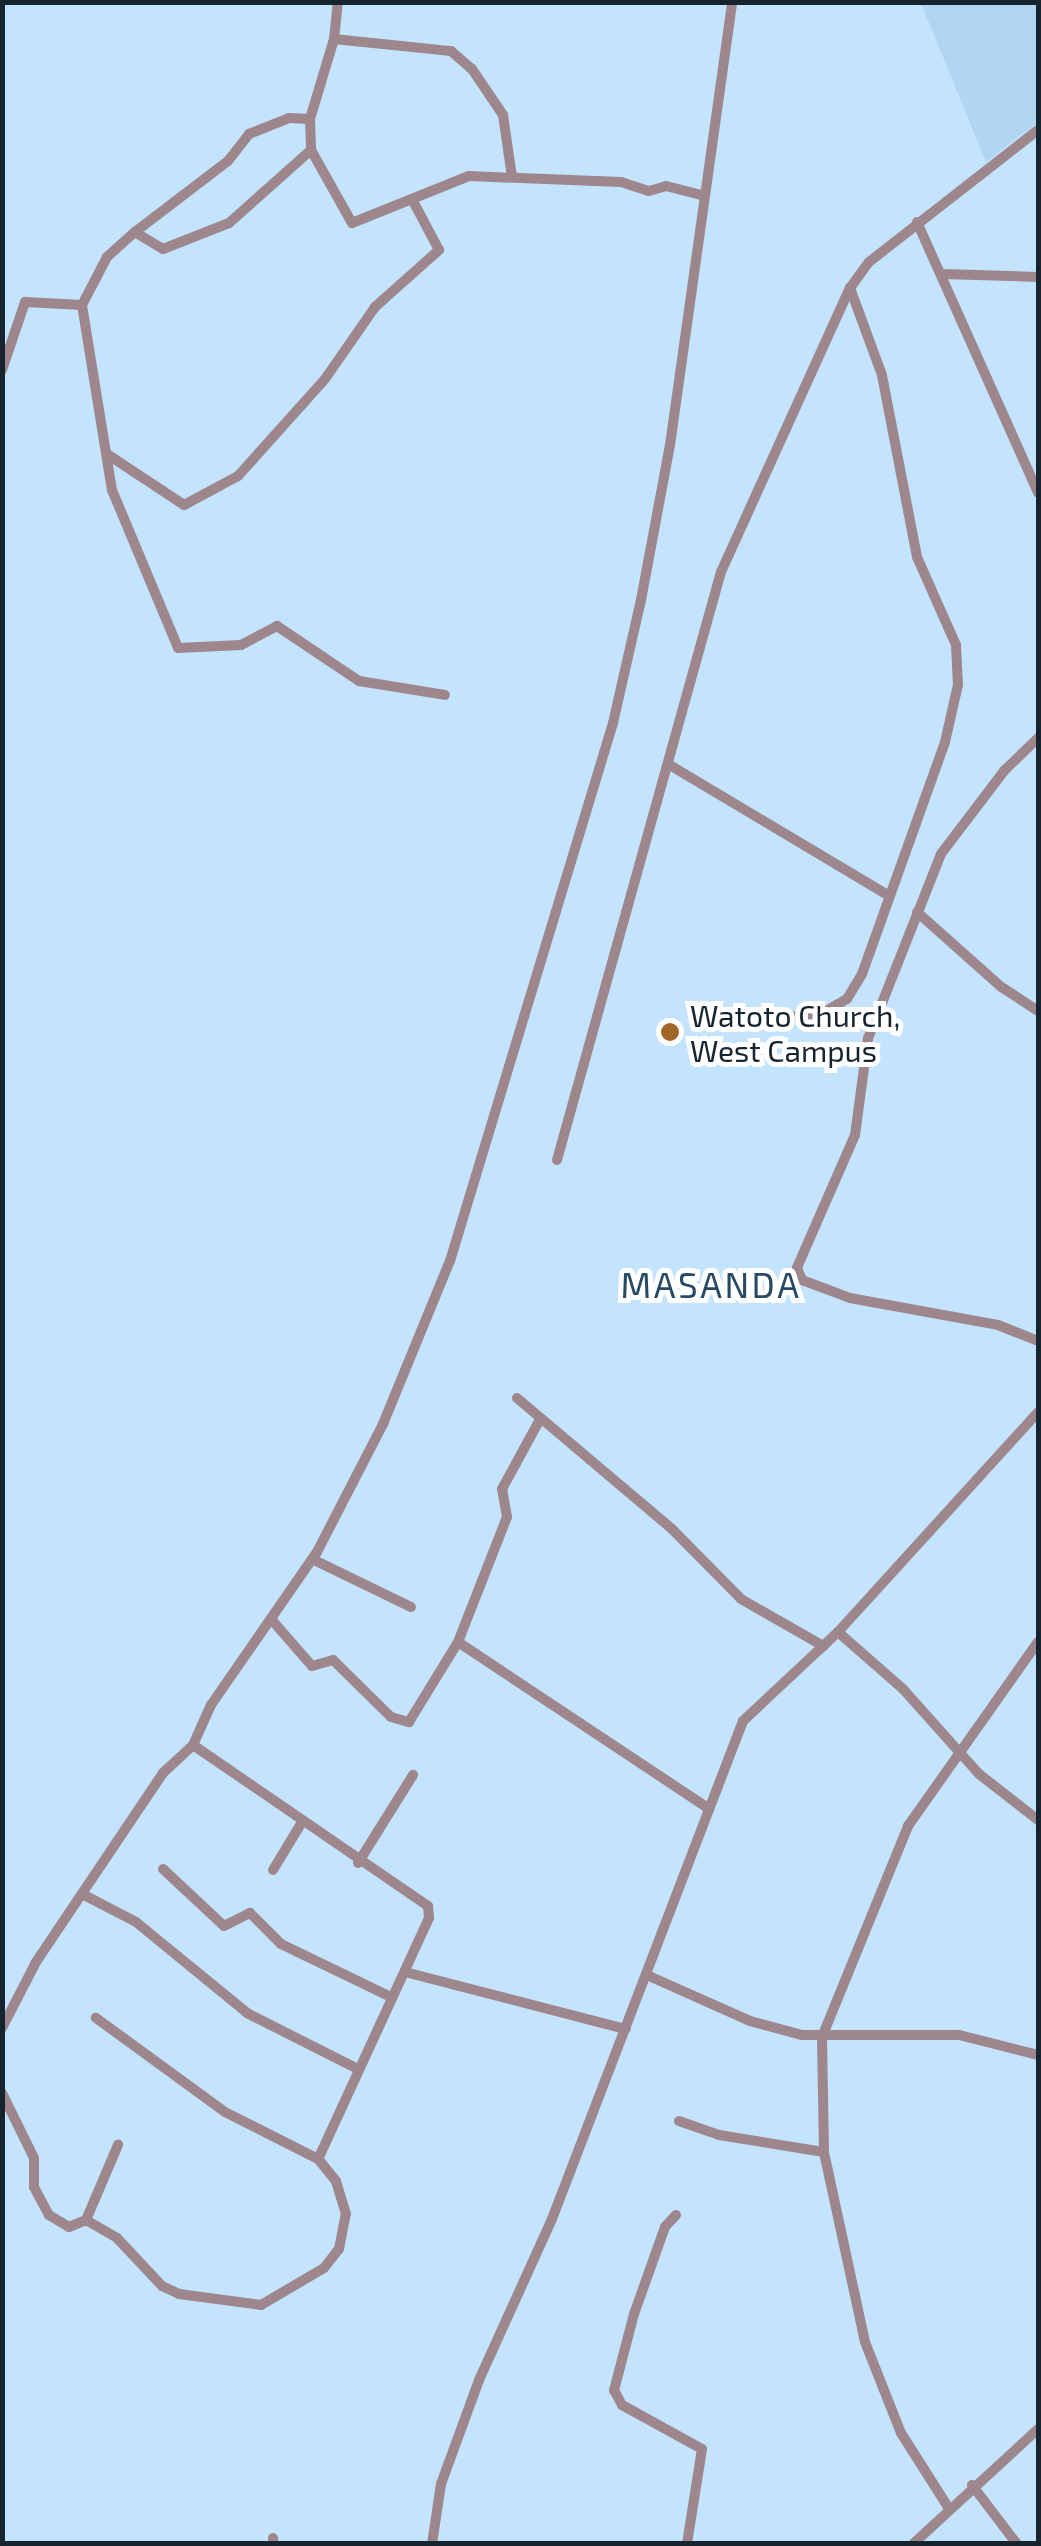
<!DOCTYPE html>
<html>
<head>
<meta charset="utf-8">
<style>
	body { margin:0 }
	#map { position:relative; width:1041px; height:2546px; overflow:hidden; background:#c4e3fd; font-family:"Exo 2",sans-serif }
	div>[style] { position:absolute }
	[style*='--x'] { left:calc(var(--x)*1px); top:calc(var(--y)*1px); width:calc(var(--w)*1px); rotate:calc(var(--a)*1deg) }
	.built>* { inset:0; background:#b2d5f2 }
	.minor>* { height:10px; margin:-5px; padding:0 5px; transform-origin:5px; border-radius:5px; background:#9d878c }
	.dots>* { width:28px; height:28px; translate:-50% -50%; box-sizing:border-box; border:5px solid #fff; border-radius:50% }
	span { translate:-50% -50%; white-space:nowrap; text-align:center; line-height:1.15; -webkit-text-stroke:10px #fff; paint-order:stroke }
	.poi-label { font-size:30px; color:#162430 }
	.left { translate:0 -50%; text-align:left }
	.quarter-label { font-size:35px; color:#284964; letter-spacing:2.5px }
	.frame { position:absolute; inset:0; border:5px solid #162430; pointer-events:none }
</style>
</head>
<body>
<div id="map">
	<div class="built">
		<div style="clip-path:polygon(921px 3px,1038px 3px,1038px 122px,986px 162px)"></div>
	</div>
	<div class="minor">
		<div style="--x:334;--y:39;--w:37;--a:-84"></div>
		<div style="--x:310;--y:119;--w:84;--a:-73.3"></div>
		<div style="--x:334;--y:39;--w:118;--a:5.9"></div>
		<div style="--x:451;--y:51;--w:28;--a:41"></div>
		<div style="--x:472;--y:69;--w:55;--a:56"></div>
		<div style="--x:503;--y:115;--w:63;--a:81.7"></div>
		<div style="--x:311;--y:150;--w:84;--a:60.7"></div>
		<div style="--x:352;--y:223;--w:126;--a:-21.9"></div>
		<div style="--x:469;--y:176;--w:152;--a:2.3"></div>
		<div style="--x:621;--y:182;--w:29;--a:18"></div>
		<div style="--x:649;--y:191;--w:18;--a:-16"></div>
		<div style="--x:666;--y:186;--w:40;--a:14.4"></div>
		<div style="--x:917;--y:222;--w:297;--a:65.9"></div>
		<div style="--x:943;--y:274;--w:95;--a:1.8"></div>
		<div style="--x:82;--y:305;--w:54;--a:-62.5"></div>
		<div style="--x:107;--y:257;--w:38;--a:-42"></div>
		<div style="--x:135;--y:232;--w:117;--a:-37.4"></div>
		<div style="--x:228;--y:161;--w:34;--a:-52"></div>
		<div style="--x:249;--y:134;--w:43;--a:-21.8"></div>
		<div style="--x:289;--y:118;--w:21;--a:3"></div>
		<div style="--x:310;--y:119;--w:31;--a:88"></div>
		<div style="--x:311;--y:150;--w:110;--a:138.3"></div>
		<div style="--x:229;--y:223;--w:71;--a:158.5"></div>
		<div style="--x:163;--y:249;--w:33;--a:-149"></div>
		<div style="--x:2;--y:370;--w:72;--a:-71.3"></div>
		<div style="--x:25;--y:302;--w:57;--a:3"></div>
		<div style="--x:82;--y:305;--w:187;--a:80.8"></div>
		<div style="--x:112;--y:490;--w:171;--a:67.3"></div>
		<div style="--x:178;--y:648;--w:63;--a:-2.7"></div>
		<div style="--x:241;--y:645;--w:41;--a:-27.8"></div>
		<div style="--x:277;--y:626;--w:99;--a:33.9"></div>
		<div style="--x:359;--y:681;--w:87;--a:9.2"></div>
		<div style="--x:107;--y:454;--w:92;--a:33.5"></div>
		<div style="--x:184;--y:505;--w:61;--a:-28.2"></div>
		<div style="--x:238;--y:476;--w:130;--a:-48.1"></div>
		<div style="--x:325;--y:379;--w:88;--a:-55.2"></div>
		<div style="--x:375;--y:307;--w:86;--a:-41.7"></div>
		<div style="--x:439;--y:250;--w:55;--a:-118"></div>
		<div style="--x:1038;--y:738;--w:47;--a:135.9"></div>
		<div style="--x:1004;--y:771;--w:104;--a:127.2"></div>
		<div style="--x:941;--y:854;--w:198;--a:111.6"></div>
		<div style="--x:868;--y:1038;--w:98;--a:97.6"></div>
		<div style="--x:855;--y:1135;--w:145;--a:113.6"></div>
		<div style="--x:797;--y:1268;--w:13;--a:67"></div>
		<div style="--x:802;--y:1280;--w:51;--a:20.6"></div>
		<div style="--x:850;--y:1298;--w:150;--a:10.3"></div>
		<div style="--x:998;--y:1325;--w:43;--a:21.8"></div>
		<div style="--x:668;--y:764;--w:256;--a:30.8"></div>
		<div style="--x:917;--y:912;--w:111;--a:41.7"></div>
		<div style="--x:1000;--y:986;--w:45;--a:33.3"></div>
		<div style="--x:771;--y:1018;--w:48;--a:-3.6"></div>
		<div style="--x:819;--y:1015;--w:32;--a:-30"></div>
		<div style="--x:847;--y:999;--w:29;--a:-59"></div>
		<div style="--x:862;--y:974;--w:246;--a:-70.3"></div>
		<div style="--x:945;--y:742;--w:58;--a:-77.2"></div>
		<div style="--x:958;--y:685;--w:40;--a:-92.9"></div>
		<div style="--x:956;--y:645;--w:96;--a:-113.9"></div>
		<div style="--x:917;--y:557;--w:185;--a:-100.9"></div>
		<div style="--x:882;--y:375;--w:93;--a:-110.2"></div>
		<div style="--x:850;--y:288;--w:32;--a:-54"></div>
		<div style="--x:869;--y:262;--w:214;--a:-38"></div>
		<div style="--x:557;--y:1160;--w:610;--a:-74.42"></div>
		<div style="--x:721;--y:572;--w:312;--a:-65.6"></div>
		<div style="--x:517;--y:1398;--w:204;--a:40.2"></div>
		<div style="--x:673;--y:1530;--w:97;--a:45.4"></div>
		<div style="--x:741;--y:1599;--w:95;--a:29.8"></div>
		<div style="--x:312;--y:1559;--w:110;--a:25.9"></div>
		<div style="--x:271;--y:1619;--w:62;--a:48.9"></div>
		<div style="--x:312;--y:1666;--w:22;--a:-16"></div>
		<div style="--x:333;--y:1660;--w:81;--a:44.5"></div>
		<div style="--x:391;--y:1717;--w:19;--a:16"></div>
		<div style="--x:409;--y:1722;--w:94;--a:-58.5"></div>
		<div style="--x:458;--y:1642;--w:134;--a:-68.6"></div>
		<div style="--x:507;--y:1517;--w:28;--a:-100"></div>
		<div style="--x:502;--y:1489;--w:77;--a:-61.4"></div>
		<div style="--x:838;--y:1632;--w:86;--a:41.2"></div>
		<div style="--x:903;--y:1689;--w:114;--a:48.2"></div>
		<div style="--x:979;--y:1774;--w:75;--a:37.9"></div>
		<div style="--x:458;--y:1642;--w:300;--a:33.6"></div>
		<div style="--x:193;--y:1745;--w:285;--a:34.4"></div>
		<div style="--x:428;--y:1906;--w:12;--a:85"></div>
		<div style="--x:429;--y:1918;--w:265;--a:114.7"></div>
		<div style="--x:358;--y:1863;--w:104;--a:-58"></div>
		<div style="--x:163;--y:1869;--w:83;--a:43.1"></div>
		<div style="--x:224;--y:1926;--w:29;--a:-27"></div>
		<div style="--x:250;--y:1913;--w:44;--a:45"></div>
		<div style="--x:281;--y:1944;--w:122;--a:25.7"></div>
		<div style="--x:273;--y:1870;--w:56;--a:-58.9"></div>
		<div style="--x:84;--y:1895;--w:59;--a:27.4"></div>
		<div style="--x:136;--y:1922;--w:144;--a:39.3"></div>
		<div style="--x:247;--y:2013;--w:122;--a:26.8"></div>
		<div style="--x:405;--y:1972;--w:228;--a:14.5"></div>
		<div style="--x:649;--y:1976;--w:111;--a:24"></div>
		<div style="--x:750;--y:2021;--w:54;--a:15.1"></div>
		<div style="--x:802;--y:2035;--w:157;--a:0"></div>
		<div style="--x:959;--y:2035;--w:81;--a:14.2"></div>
		<div style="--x:2;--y:2028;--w:74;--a:-62.7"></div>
		<div style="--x:36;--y:1962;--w:228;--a:-56.1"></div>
		<div style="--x:163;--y:1773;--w:41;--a:-43"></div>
		<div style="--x:193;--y:1745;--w:44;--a:-65.8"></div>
		<div style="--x:211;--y:1705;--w:186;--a:-55.3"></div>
		<div style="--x:317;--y:1552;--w:144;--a:-62.7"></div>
		<div style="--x:383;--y:1424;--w:176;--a:-67.7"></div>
		<div style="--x:450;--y:1261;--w:562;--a:-73.14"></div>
		<div style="--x:613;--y:723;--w:126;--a:-77.2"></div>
		<div style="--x:641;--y:600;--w:158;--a:-79.4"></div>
		<div style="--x:670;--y:445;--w:447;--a:-82"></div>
		<div style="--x:2;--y:2093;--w:72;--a:63.8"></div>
		<div style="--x:34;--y:2158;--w:29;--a:90"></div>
		<div style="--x:34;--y:2187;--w:32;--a:62"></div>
		<div style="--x:49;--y:2215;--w:23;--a:31"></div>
		<div style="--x:69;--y:2227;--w:18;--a:-22"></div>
		<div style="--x:679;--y:2121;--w:42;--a:19.3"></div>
		<div style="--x:719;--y:2135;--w:106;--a:9.2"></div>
		<div style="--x:676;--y:2215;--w:16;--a:133"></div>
		<div style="--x:665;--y:2227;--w:92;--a:109.6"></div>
		<div style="--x:634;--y:2314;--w:79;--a:104.7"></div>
		<div style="--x:614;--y:2390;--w:17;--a:62"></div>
		<div style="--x:622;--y:2405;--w:91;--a:28.8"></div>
		<div style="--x:702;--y:2449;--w:96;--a:99"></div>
		<div style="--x:86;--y:2220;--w:36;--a:30"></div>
		<div style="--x:117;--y:2238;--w:66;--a:46.8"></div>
		<div style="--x:162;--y:2286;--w:19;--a:25"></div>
		<div style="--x:179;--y:2294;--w:83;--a:7.6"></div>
		<div style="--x:261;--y:2305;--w:73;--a:-30.4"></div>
		<div style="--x:324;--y:2268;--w:24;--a:-52"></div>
		<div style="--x:339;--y:2249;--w:36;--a:-79"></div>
		<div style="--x:346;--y:2214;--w:34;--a:-107"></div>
		<div style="--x:336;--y:2181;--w:28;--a:-129"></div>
		<div style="--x:318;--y:2159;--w:104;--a:-153.2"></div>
		<div style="--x:225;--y:2112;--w:160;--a:-143.9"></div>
		<div style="--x:86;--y:2220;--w:82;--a:-66.9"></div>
		<div style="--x:972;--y:2485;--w:74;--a:52.7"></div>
		<div style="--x:948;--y:2507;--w:88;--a:-122.4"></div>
		<div style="--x:901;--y:2433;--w:98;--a:-111.6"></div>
		<div style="--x:865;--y:2342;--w:194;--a:-102.2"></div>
		<div style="--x:824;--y:2152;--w:115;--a:-91"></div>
		<div style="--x:822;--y:2037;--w:228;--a:-67.8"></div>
		<div style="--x:908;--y:1826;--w:225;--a:-54.8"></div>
		<div style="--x:273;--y:2538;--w:6;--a:81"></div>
		<div style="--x:432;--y:2544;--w:61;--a:-81.5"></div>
		<div style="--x:441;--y:2484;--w:111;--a:-69.9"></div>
		<div style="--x:479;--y:2380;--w:177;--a:-65.6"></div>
		<div style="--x:552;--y:2219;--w:533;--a:-69.02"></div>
		<div style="--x:743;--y:1721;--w:130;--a:-43.1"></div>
		<div style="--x:838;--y:1632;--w:297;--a:-47.7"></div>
		<div style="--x:913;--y:2544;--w:170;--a:-42.6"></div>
	</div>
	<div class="dots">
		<div style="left:670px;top:1032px;background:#a16626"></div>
	</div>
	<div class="poi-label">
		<span class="left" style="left:690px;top:1032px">Watoto Church,<br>West Campus</span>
	</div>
	<div class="quarter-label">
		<span style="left:711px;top:1284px">MASANDA</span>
	</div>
	<div class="frame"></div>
</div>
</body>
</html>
